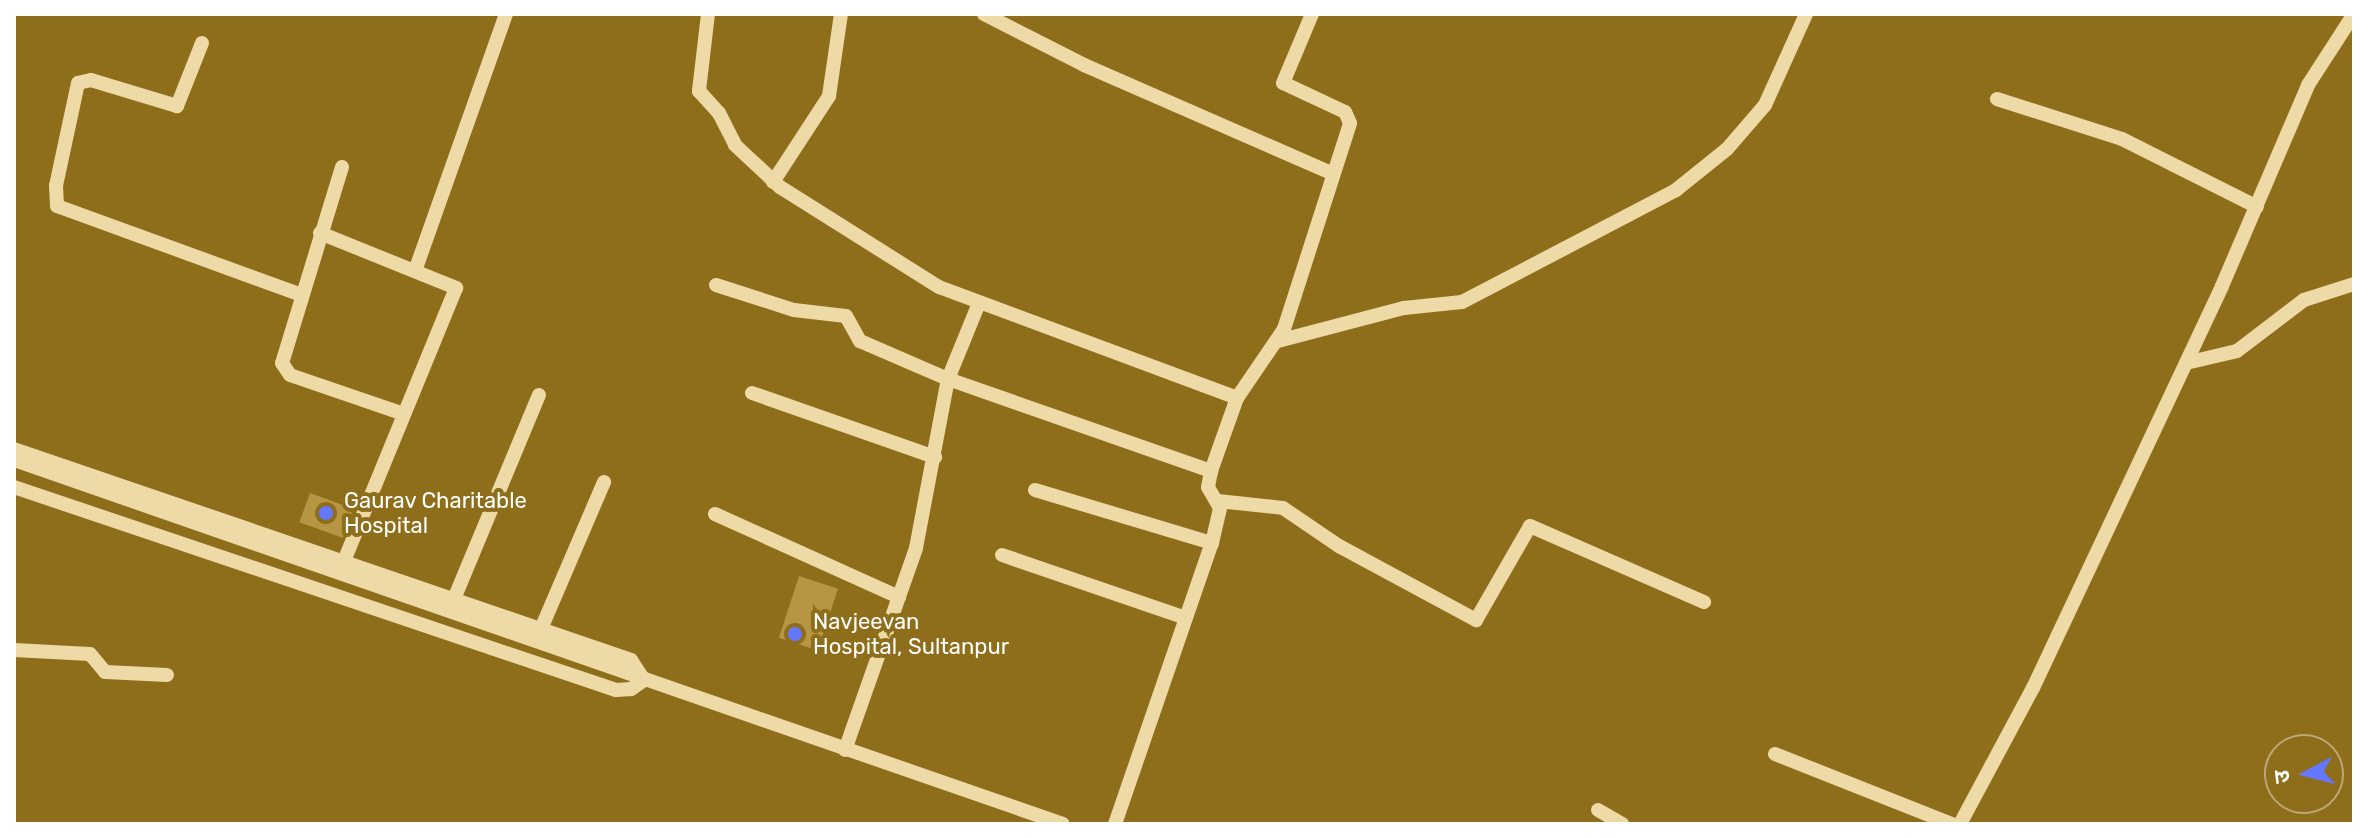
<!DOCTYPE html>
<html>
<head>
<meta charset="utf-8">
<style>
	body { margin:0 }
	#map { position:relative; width:2368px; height:838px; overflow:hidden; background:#8e6e1a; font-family:Rubik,"Noto Sans Devanagari",sans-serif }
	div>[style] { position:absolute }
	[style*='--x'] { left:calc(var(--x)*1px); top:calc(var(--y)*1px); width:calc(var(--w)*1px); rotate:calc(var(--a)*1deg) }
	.building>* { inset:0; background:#b69543; transform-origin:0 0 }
	.minor>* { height:14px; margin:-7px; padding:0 7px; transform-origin:7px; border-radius:7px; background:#eedaa7 }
	.dots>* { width:22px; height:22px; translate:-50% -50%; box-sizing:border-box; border:4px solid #8e6e1a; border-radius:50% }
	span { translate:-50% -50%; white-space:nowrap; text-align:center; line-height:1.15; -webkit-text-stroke:8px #8e6e1a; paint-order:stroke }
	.poi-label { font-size:22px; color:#fff }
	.left { translate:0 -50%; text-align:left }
	.frame { position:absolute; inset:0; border:16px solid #fff; pointer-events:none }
	.north { position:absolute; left:2264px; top:734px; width:80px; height:80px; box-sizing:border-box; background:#8e6e1a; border:2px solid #bba876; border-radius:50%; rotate:263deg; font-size:22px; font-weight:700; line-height:32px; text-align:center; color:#fff }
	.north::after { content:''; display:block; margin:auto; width:28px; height:36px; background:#6477ff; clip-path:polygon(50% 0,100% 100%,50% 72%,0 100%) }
</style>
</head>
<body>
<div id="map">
	<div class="building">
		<div style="left:310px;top:493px;width:46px;height:31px;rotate:20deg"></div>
		<div style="left:799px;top:576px;width:41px;height:65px;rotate:18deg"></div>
	</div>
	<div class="minor">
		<div style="--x:708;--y:14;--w:78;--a:96.7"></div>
		<div style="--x:699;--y:91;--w:30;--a:48"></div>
		<div style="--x:719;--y:113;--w:36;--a:63"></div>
		<div style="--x:735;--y:145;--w:62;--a:43"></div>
		<div style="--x:780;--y:187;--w:188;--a:32.2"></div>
		<div style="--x:939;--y:287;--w:318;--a:20.4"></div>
		<div style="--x:984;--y:14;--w:112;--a:27"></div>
		<div style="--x:1084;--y:65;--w:272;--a:23.6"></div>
		<div style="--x:202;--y:43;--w:68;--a:111.6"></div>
		<div style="--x:177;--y:106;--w:90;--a:-163.2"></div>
		<div style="--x:91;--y:80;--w:13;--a:167"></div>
		<div style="--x:78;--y:83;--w:105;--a:102.1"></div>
		<div style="--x:56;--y:186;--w:20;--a:87"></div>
		<div style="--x:57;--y:206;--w:260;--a:20"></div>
		<div style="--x:1997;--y:99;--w:131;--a:17.7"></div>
		<div style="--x:2122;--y:139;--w:151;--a:26.7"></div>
		<div style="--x:342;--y:167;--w:205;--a:107"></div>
		<div style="--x:282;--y:363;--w:14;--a:56"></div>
		<div style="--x:290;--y:375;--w:120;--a:18.9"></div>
		<div style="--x:773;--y:182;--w:103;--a:-56.9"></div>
		<div style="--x:829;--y:96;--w:83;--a:-81.7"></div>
		<div style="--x:320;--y:233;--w:147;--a:22"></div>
		<div style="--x:456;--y:288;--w:295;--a:112.3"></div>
		<div style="--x:415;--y:271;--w:273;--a:-70.5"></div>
		<div style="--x:716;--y:285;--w:82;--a:17.8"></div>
		<div style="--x:794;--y:310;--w:52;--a:6.6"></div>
		<div style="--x:846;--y:316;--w:29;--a:61"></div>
		<div style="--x:860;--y:341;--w:96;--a:23.4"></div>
		<div style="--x:948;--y:379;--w:279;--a:19.3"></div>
		<div style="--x:1278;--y:341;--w:130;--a:-14.7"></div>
		<div style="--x:1404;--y:308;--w:58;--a:-5.9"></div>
		<div style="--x:1462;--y:302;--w:242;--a:-27.6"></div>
		<div style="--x:1676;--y:190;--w:65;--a:-38.8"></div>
		<div style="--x:1727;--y:149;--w:58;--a:-49.2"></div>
		<div style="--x:1765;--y:105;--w:100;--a:-65.7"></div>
		<div style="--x:2186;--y:363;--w:52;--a:-13.2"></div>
		<div style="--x:2237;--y:351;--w:84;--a:-37.3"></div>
		<div style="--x:2304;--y:300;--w:52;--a:-17.7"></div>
		<div style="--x:752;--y:393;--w:194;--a:19.3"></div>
		<div style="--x:14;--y:449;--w:652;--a:18.88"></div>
		<div style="--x:631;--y:660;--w:24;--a:57"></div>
		<div style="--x:644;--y:680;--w:16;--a:145"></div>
		<div style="--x:631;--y:689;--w:15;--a:176"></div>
		<div style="--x:616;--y:690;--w:635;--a:-161.37"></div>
		<div style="--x:14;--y:460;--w:1110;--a:19.14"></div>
		<div style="--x:1035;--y:490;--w:185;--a:16.7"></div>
		<div style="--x:1218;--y:501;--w:65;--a:6.1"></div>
		<div style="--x:1283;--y:508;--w:68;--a:34.2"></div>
		<div style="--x:1339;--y:546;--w:156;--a:28.4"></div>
		<div style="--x:1476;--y:620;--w:108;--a:-60.1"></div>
		<div style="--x:1530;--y:526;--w:190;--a:23.6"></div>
		<div style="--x:715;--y:514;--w:202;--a:24.3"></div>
		<div style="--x:1002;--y:555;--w:194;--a:18.9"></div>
		<div style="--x:454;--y:599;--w:221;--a:-67.4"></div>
		<div style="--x:541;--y:629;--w:160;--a:-66.8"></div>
		<div style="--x:14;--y:650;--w:76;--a:3"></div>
		<div style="--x:90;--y:654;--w:23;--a:50"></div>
		<div style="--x:105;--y:672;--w:62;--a:2.8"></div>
		<div style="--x:845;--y:750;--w:214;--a:-70.6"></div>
		<div style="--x:916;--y:548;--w:172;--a:-79.3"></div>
		<div style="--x:948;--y:379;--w:82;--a:-67.8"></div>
		<div style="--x:1775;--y:754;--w:190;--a:21.6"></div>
		<div style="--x:1598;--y:810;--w:28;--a:30"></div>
		<div style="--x:1115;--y:824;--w:297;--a:-71"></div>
		<div style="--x:1212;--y:543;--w:36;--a:-77"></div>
		<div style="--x:1220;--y:508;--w:24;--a:-120"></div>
		<div style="--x:1208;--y:487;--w:16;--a:-79"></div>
		<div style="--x:1211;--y:471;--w:77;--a:-70.4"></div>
		<div style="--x:1237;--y:398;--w:83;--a:-55.7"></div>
		<div style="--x:1284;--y:329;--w:216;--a:-72.2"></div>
		<div style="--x:1350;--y:123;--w:12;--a:-114"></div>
		<div style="--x:1345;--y:112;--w:68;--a:-154.9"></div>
		<div style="--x:1283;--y:83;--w:75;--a:-67.2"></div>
		<div style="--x:1960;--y:824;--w:154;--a:-61.8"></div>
		<div style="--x:2033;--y:688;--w:444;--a:-64.8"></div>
		<div style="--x:2222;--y:286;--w:219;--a:-66.8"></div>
		<div style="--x:2308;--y:85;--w:85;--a:-57.1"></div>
	</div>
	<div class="dots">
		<div style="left:326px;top:513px;background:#6477ff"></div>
		<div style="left:795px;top:634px;background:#6477ff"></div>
	</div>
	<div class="poi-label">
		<span class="left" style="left:344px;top:513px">Gaurav Charitable<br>Hospital</span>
		<span class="left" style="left:813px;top:634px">Navjeevan<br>Hospital, Sultanpur</span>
	</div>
	<div class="frame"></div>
	<div class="north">उ</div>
</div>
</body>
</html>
